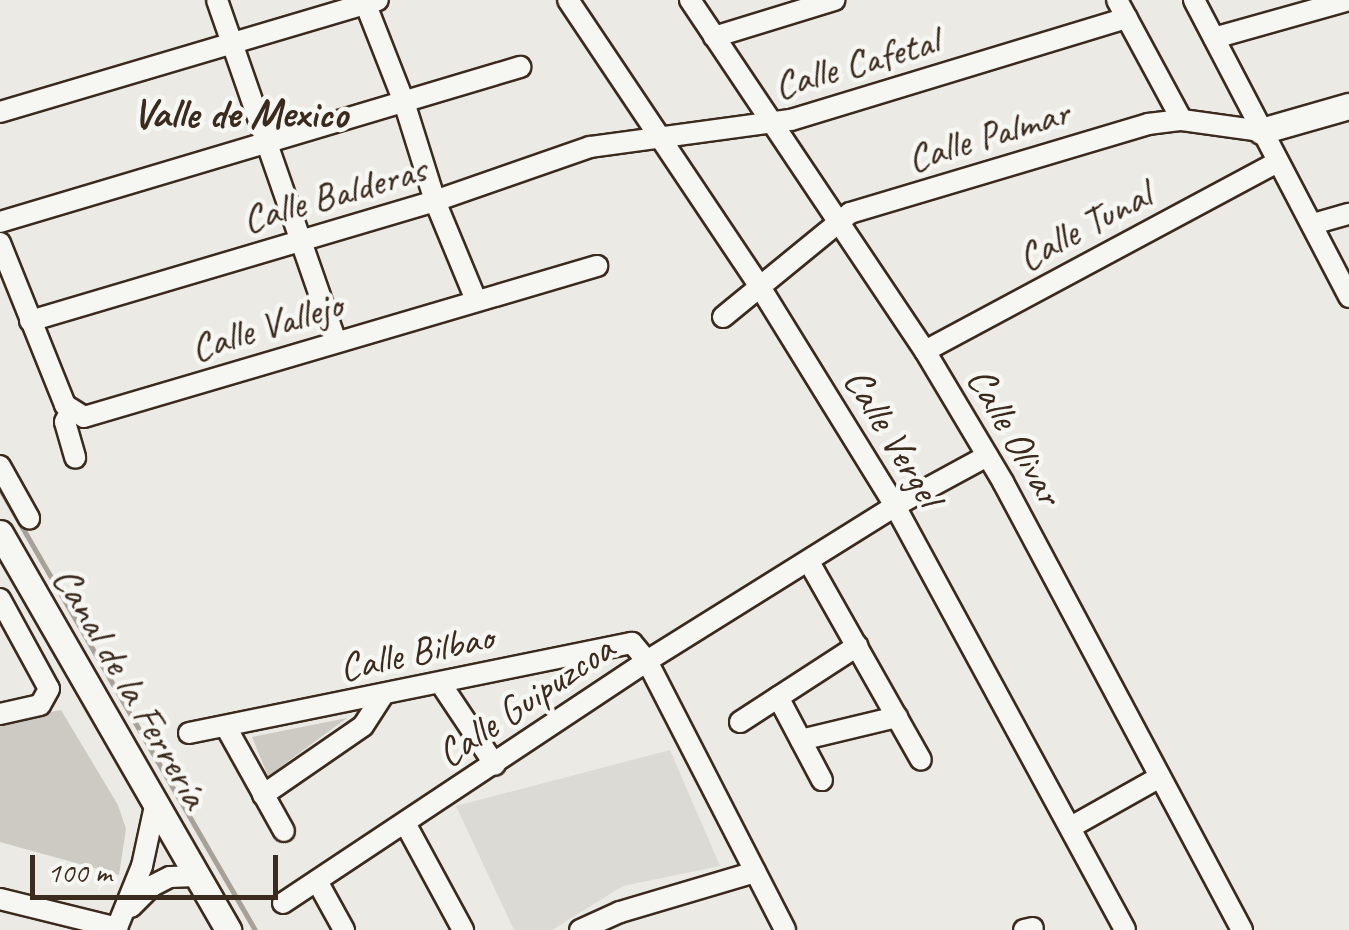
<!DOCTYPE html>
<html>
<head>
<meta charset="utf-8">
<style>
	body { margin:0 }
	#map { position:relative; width:1349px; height:930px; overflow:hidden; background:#ebeae5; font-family:Caveat,sans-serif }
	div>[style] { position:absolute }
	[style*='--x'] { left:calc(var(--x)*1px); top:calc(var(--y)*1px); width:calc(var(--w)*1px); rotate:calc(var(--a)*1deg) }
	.built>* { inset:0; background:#dcdad4 }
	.green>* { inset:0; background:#cdcac4 }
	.stream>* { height:5px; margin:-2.5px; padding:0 2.5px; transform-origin:2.5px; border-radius:2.5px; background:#a8a198 }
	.roads { filter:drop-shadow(2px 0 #3b2a1e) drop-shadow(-2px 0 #3b2a1e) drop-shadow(0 2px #3b2a1e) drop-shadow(0 -2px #3b2a1e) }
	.minor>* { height:20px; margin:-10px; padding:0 10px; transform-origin:10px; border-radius:10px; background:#f6f6f2 }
	.tertiary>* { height:25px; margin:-12.5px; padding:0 12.5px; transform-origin:12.5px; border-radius:12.5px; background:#f6f6f2 }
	span { translate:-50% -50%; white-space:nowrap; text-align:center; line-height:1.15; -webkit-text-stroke:9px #f6f6f2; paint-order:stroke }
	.street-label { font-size:40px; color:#3b2a1e }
	.neighbourhood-label { font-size:42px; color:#3b2a1e; font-weight:700 }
	.scale { position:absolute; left:30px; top:855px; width:248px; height:45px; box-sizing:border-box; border:5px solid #3b2a1e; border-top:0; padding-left:12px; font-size:30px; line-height:35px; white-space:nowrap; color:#3b2a1e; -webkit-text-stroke:8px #f6f6f2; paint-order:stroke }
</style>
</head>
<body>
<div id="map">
	<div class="built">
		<div style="clip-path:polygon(670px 750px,720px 866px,623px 886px,552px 930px,514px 930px,456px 806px)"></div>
	</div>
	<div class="green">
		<div style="clip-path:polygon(61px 710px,118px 805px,126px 829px,119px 875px,0 842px,0 722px)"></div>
		<div style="clip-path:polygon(347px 718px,268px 776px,252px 737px)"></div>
	</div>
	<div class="stream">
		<div style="--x:0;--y:489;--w:509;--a:59.96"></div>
	</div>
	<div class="roads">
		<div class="minor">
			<div style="--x:217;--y:0;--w:361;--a:70.8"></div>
			<div style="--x:364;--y:0;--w:110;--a:68.6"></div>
			<div style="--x:404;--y:102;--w:104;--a:72.6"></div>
			<div style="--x:435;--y:201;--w:107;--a:67.5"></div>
			<div style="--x:568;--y:0;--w:345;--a:56.2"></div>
			<div style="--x:760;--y:287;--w:257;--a:58.3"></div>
			<div style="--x:895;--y:506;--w:482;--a:61.5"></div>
			<div style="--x:690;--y:0;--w:422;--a:56.2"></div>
			<div style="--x:925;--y:351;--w:152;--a:59.2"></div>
			<div style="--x:1003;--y:482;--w:508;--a:61.92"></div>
			<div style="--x:1117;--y:0;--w:136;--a:61.6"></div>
			<div style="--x:1194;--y:0;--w:335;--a:62.4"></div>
			<div style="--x:714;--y:37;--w:126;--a:-17.1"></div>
			<div style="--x:1214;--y:38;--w:140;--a:-15.7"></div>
			<div style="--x:0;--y:112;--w:394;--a:-16.5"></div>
			<div style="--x:0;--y:222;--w:543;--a:-16.6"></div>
			<div style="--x:1313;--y:224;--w:37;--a:-16"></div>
			<div style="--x:0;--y:243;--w:175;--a:68.1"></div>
			<div style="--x:65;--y:405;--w:22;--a:32"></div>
			<div style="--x:84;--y:417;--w:535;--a:-16.4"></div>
			<div style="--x:723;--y:317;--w:164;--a:-39.3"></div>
			<div style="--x:850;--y:213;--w:311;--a:-16.6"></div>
			<div style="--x:1148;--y:124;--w:34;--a:-7"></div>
			<div style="--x:1182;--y:120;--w:80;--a:7.9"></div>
			<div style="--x:30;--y:321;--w:422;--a:-16.5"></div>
			<div style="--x:435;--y:201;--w:164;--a:-19.2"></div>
			<div style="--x:590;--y:147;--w:203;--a:-7.7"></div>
			<div style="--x:791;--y:120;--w:351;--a:-16.9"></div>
			<div style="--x:925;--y:351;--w:400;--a:-28.2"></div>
			<div style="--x:70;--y:412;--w:11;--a:117"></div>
			<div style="--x:65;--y:422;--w:37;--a:74"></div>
			<div style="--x:0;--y:466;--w:60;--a:60.9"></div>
			<div style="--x:809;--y:562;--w:227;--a:60.5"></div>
			<div style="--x:0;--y:599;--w:102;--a:61.4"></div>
			<div style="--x:49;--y:689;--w:18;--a:119"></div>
			<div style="--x:40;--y:705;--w:41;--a:167.3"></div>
			<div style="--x:441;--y:684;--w:97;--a:56.3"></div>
			<div style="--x:778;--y:697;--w:94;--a:62.1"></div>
			<div style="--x:740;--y:722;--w:140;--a:-33"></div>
			<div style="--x:226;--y:727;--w:119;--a:60.9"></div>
			<div style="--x:189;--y:733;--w:452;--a:-11.5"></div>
			<div style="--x:632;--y:643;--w:23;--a:50"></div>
			<div style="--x:647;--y:661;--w:302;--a:62.8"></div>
			<div style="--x:801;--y:740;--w:99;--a:-13.5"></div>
			<div style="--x:263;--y:795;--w:121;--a:-34.6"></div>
			<div style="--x:363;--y:726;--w:35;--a:-57"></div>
			<div style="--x:405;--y:823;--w:122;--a:61.5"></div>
			<div style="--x:1071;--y:827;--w:102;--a:-29.3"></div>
			<div style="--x:317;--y:881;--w:56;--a:61.1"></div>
			<div style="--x:0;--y:899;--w:121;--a:13.9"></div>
			<div style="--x:283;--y:903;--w:437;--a:-33.6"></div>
			<div style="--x:647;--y:661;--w:292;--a:-32"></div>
			<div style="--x:895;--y:506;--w:105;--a:-28.5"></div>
			<div style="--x:131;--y:907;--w:30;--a:-45"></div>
			<div style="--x:152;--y:886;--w:20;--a:-27"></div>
			<div style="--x:170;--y:877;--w:25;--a:-2"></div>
			<div style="--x:116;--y:930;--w:69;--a:-67.9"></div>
			<div style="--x:142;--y:866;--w:66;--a:-77.8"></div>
			<div style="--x:580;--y:930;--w:44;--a:-24.2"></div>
			<div style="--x:620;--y:912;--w:141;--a:-16.5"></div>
			<div style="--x:1024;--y:930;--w:9;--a:-13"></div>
		</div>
		<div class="tertiary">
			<div style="--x:1261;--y:131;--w:91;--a:-15.9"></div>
			<div style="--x:0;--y:533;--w:458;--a:60.1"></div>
		</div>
	</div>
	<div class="street-label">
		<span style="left:856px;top:63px;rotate:-16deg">Calle Cafetal</span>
		<span style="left:988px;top:135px;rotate:-17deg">Calle Palmar</span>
		<span style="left:334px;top:194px;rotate:-16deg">Calle Balderas</span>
		<span style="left:1084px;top:226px;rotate:-28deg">Calle Tunal</span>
		<span style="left:266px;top:326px;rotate:-17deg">Calle Vallejo</span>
		<span style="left:1015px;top:436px;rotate:60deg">Calle Olivar</span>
		<span style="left:893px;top:437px;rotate:59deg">Calle Vergel</span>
		<span style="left:416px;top:652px;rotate:-12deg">Calle Bilbao</span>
		<span style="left:131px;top:687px;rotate:60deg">Canal de la Ferrería</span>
		<span style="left:525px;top:701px;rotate:-34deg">Calle Guipuzcoa</span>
	</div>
	<div class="neighbourhood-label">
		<span style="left:240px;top:114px">Valle de Mexico</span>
	</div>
	<div class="scale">100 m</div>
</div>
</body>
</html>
